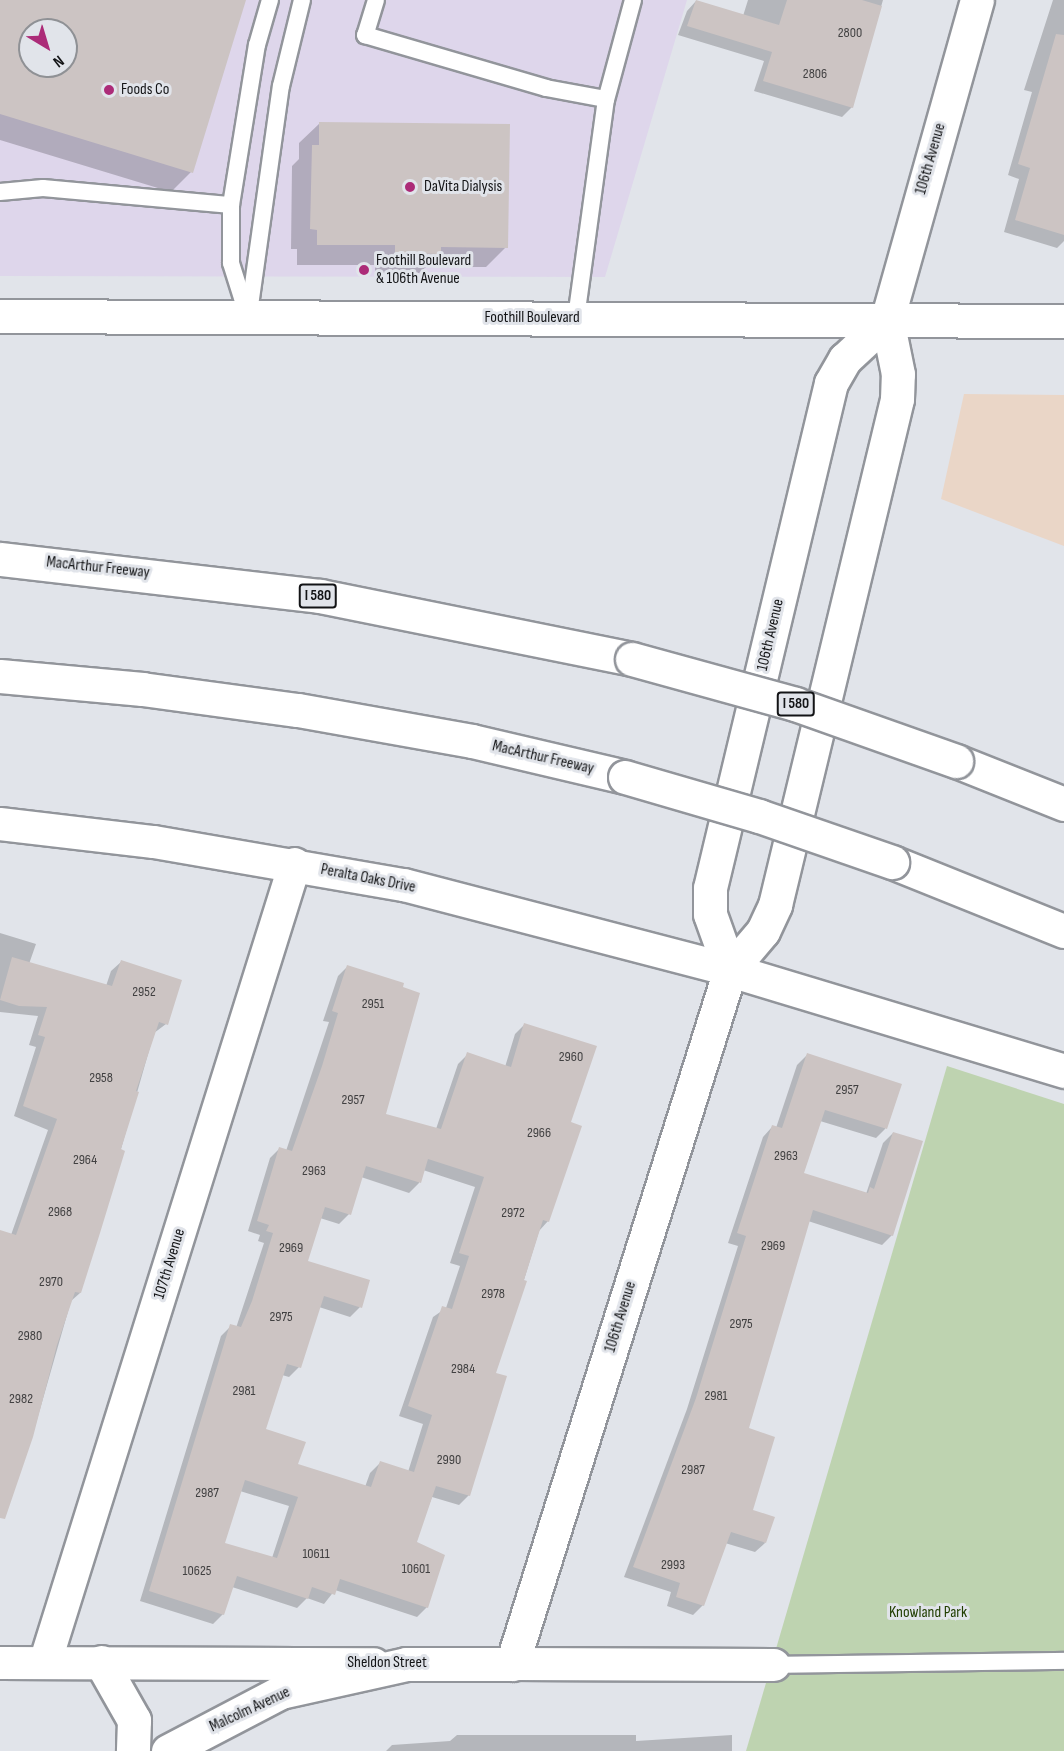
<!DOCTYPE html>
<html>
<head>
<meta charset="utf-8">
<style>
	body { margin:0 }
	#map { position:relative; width:1064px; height:1751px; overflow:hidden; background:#e1e4ea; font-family:"Sofia Sans Condensed",sans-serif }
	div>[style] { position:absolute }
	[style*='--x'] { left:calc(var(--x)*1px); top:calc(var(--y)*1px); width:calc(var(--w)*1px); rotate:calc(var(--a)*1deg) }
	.commercial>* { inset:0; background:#ded6eb }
	.industrial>* { inset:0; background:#ead6c7 }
	.green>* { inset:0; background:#bed3b0 }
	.shadow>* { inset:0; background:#0003 }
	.building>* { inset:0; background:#ccc4c3 }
	.roads { filter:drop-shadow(2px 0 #92959b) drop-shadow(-2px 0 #92959b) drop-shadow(0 2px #92959b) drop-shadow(0 -2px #92959b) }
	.lane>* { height:16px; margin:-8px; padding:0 8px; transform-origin:8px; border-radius:8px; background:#fff }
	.street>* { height:32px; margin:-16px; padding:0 16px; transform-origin:16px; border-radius:16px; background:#fff }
	.secondary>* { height:33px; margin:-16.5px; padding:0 16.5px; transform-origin:16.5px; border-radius:16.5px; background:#fff }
	.highway>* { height:33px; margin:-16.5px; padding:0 16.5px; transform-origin:16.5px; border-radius:16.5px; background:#fff }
	.bridges { filter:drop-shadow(2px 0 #92959b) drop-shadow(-2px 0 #92959b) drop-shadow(0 2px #92959b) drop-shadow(0 -2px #92959b) }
	.highway-bridge>* { height:33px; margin:-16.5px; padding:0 16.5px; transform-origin:16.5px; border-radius:16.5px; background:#fff }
	.dots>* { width:16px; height:16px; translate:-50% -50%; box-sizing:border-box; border:3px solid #e1e4ea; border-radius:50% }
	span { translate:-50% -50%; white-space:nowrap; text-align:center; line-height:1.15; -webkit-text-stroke:6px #e1e4ea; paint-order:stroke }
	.number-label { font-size:14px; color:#414041 }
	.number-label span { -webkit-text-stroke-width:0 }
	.shield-label span { padding:2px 4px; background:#e1e4ea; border:2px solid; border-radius:4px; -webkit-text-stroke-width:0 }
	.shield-label { font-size:15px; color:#131416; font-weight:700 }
	.poi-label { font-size:16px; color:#131416 }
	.left { translate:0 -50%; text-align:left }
	.street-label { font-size:16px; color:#131416 }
	.park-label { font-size:16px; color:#213e00 }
	.north { position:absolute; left:18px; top:18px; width:60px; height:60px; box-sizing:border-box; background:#e1e4ea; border:2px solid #8f9195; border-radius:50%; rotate:142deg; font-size:16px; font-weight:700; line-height:24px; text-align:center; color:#131416 }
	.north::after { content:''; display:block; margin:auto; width:21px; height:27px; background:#ac2b78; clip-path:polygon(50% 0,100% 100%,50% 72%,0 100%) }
</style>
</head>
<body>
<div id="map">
	<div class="commercial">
		<div style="clip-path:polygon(evenodd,0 0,687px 0,605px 277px,0 276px,0 0,30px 30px,66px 30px,66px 66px,30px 66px,30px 30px)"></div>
	</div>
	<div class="industrial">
		<div style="clip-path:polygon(964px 394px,1064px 395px,1064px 546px,941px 499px)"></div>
	</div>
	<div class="green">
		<div style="clip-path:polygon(947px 1066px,1064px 1104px,1064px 1751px,746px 1751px)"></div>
	</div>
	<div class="shadow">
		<div style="clip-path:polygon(evenodd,0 0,244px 0,191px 172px,171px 192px,0 140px,0 0,30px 30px,66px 30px,66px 66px,30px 66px,30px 30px)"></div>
		<div style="clip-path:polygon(748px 0,883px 0,852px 107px,842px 117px,754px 91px,764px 61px,678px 35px,687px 11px,696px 1px,743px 16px)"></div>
		<div style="clip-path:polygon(1053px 0,1064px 0,1064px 241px,1057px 248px,1004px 232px,1019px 179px,1008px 175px,1032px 92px,1024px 90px)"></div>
		<div style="clip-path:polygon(320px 123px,506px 247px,486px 267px,426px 267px,419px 273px,375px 273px,375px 265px,297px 265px,297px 249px,291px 249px,292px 166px,299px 159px,299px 143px)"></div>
		<div style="clip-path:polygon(0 933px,36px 944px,29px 964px,106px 986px,111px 971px,121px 962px,166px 1024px,154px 1033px,80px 1293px,71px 1301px,32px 1437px,0 1507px,0 1231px,11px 1235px,48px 1130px,14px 1116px,36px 1047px,29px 1045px,38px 1016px,0 1012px)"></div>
		<div style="clip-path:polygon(evenodd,348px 966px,384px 1115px,436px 1129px,458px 1064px,468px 1054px,505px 1067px,515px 1034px,525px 1024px,569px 1123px,548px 1221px,539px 1231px,495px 1374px,469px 1495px,459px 1505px,432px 1497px,415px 1542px,427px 1607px,417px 1617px,335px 1590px,324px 1604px,307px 1598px,297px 1608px,232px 1587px,223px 1614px,213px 1624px,140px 1601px,221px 1336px,231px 1326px,236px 1328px,264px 1243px,258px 1241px,260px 1235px,248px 1231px,270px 1158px,280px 1148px,286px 1151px,329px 1022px,323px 1021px,338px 976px,348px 966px,423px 1170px,475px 1187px,450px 1263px,460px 1266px,446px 1308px,433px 1317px,399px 1416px,423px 1424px,408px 1472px,380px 1463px,370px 1473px,365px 1487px,296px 1465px,264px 1430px,282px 1375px,289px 1377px,299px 1367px,319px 1307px,350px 1317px,360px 1307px,306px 1262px,320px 1218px,339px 1224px,349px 1214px,361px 1177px,409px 1193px,419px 1183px,423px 1170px,348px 966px,240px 1491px,289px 1506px,272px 1558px,223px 1544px,240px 1491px)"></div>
		<div style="clip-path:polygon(807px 1055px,900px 1085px,885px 1129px,876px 1138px,820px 1121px,802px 1174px,866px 1194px,883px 1143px,893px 1133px,892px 1235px,882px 1245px,808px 1221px,747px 1429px,751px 1511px,765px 1543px,755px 1552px,725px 1543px,703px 1605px,693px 1615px,667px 1606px,671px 1592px,624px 1577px,687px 1409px,738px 1246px,728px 1243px,763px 1137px,772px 1127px,776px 1128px,797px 1065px)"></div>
		<div style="clip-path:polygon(457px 1735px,636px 1735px,636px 1741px,732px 1735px,732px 1751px,386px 1751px,392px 1745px,450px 1741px)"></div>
	</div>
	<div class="building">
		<div style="clip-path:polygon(evenodd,0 0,246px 0,193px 173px,0 114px,0 0,30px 30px,66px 30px,66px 66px,30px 66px,30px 30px)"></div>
		<div style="clip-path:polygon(696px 0,779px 25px,787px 0,862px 0,882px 6px,853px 108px,763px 81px,772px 52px,687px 26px)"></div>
		<div style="clip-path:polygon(1056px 34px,1064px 35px,1064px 235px,1015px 220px,1030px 168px,1018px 164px)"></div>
		<div style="clip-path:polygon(319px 122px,510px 124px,508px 248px,441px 247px,441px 254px,395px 253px,395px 245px,317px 245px,317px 230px,310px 229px,312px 145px,319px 145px)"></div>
		<div style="clip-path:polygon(12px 957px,112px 986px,121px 960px,182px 980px,168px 1025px,159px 1022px,136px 1091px,139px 1092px,121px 1149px,125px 1151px,100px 1233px,81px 1293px,75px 1292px,57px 1345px,33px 1437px,5px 1519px,0 1518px,0 1230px,16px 1235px,57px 1119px,23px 1106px,45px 1037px,38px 1035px,47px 1007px,19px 1006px,0 1000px)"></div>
		<div style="clip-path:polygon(evenodd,347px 965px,404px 983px,403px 987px,420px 993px,386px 1114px,441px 1129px,467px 1052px,511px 1067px,524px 1023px,597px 1046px,571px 1122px,582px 1126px,549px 1222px,543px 1220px,524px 1280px,527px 1281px,496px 1373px,507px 1376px,470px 1496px,436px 1486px,417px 1542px,445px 1555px,428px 1608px,340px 1579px,335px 1595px,312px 1587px,308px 1599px,237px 1576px,224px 1615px,149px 1591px,230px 1324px,241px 1327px,252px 1301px,273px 1233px,266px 1231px,269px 1225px,257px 1221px,279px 1147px,292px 1151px,322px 1066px,338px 1013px,332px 1011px,347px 965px,428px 1159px,484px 1177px,459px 1253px,469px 1256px,452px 1309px,442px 1306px,408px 1406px,432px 1415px,414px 1472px,380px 1461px,371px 1487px,298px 1464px,306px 1442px,266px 1429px,287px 1364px,301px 1368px,324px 1296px,362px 1308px,370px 1280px,308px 1261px,325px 1207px,351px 1215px,366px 1166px,421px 1183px,428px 1159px,347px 965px,245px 1480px,298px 1497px,277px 1558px,225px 1543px,245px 1480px)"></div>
		<div style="clip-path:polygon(807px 1053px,902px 1084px,887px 1129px,825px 1110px,804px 1173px,868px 1193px,870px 1187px,874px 1189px,893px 1132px,923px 1141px,893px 1236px,813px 1210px,749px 1428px,775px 1437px,753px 1510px,775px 1517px,766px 1543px,731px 1532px,704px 1606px,676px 1597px,680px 1583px,633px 1567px,696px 1398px,746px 1236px,737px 1233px,772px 1125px,782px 1128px)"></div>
	</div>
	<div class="roads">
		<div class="lane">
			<div style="--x:376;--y:0;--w:37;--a:107"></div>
			<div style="--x:365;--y:35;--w:189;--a:16.3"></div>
			<div style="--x:546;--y:88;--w:61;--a:10.4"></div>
			<div style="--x:0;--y:192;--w:43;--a:-5.3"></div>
			<div style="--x:43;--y:188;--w:189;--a:5.2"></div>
			<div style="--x:249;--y:313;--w:229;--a:-82"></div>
			<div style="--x:281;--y:86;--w:89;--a:-76.3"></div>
			<div style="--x:248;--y:317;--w:57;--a:-107.5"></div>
			<div style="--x:231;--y:263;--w:58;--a:-90"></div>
			<div style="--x:231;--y:205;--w:162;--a:-80.8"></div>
			<div style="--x:257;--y:45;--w:47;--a:-73.9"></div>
			<div style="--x:576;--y:318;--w:220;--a:-82.2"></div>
			<div style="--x:606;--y:100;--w:104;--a:-74.9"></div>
			<div style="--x:774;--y:1665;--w:290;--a:-0.8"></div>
		</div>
		<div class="street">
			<div style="--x:0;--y:824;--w:155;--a:6.7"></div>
			<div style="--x:154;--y:842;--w:254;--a:9.8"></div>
			<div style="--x:404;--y:885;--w:337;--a:14.6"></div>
			<div style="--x:0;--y:1663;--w:374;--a:0.2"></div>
			<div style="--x:45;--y:1663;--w:837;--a:-72.63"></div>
			<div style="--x:512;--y:1664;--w:262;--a:0.2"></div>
		</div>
		<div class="secondary">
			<div style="--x:0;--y:316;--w:1064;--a:0.27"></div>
			<div style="--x:730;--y:970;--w:59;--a:-109.7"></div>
			<div style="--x:710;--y:914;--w:26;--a:-90"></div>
			<div style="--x:710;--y:888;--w:519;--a:-76.53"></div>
			<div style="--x:831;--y:383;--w:28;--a:-60"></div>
			<div style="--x:845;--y:359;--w:57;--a:-42.9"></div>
			<div style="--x:101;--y:1662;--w:67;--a:60.4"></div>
			<div style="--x:134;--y:1720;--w:31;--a:92"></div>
			<div style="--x:168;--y:1751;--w:127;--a:-27.6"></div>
			<div style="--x:281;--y:1692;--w:128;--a:-12.6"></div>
			<div style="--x:406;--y:1664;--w:106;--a:0"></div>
			<div style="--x:512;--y:1664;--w:727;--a:-72.56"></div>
			<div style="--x:730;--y:970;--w:51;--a:-49.8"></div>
			<div style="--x:763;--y:931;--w:29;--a:-65"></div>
			<div style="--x:775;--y:905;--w:520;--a:-76.44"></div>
			<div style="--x:897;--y:399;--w:25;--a:-88"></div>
			<div style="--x:898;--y:374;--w:55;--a:-101.5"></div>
			<div style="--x:887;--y:320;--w:332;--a:-74.3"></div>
		</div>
		<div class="highway">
			<div style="--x:0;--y:559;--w:322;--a:6.6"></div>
			<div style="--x:320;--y:596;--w:318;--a:11.4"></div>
			<div style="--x:0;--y:676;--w:143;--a:5.2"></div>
			<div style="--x:142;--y:689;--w:157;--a:7.7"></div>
			<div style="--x:298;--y:710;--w:177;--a:10.1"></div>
			<div style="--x:472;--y:741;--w:157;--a:13.2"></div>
			<div style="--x:956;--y:761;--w:116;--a:21.7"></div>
			<div style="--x:892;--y:862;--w:185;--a:21.9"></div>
			<div style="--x:730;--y:970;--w:349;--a:16.8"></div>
		</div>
	</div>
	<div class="bridges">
		<div class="highway-bridge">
			<div style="--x:632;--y:659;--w:169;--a:15.4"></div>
			<div style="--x:795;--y:704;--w:171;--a:19.5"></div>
			<div style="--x:625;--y:777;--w:140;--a:16.2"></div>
			<div style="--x:759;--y:816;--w:141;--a:19.1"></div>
		</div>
	</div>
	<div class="dots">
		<div style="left:109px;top:90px;background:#ac2b78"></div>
		<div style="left:410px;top:187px;background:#ac2b78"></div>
		<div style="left:364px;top:270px;background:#ac2b78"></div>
	</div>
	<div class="number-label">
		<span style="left:850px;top:33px">2800</span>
		<span style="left:815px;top:74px">2806</span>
		<span style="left:144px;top:992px">2952</span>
		<span style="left:373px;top:1004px">2951</span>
		<span style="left:571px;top:1057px">2960</span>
		<span style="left:101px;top:1078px">2958</span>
		<span style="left:847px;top:1090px">2957</span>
		<span style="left:353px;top:1100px">2957</span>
		<span style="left:539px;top:1133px">2966</span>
		<span style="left:786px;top:1156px">2963</span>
		<span style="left:85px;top:1160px">2964</span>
		<span style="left:314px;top:1171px">2963</span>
		<span style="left:60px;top:1212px">2968</span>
		<span style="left:513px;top:1213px">2972</span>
		<span style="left:773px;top:1246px">2969</span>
		<span style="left:291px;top:1248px">2969</span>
		<span style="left:51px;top:1282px">2970</span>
		<span style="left:493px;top:1294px">2978</span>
		<span style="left:281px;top:1317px">2975</span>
		<span style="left:741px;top:1324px">2975</span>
		<span style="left:30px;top:1336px">2980</span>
		<span style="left:463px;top:1369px">2984</span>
		<span style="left:244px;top:1391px">2981</span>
		<span style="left:716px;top:1396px">2981</span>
		<span style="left:21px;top:1399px">2982</span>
		<span style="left:449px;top:1460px">2990</span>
		<span style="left:693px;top:1470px">2987</span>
		<span style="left:207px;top:1493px">2987</span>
		<span style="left:316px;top:1554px">10611</span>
		<span style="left:673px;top:1565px">2993</span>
		<span style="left:416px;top:1569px">10601</span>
		<span style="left:197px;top:1571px">10625</span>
	</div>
	<div class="shield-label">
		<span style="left:318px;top:596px">I 580</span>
		<span style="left:796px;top:704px">I 580</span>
	</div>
	<div class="poi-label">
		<span class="left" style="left:121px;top:90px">Foods Co</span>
		<span class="left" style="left:424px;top:187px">DaVita Dialysis</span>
		<span class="left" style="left:376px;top:270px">Foothill Boulevard<br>&amp; 106th Avenue</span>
	</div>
	<div class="street-label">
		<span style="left:931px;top:159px;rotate:-74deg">106th Avenue</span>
		<span style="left:532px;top:318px">Foothill Boulevard</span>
		<span style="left:98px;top:568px;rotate:6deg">MacArthur Freeway</span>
		<span style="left:771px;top:635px;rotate:-77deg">106th Avenue</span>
		<span style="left:543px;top:758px;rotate:13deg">MacArthur Freeway</span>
		<span style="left:368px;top:879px;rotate:11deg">Peralta Oaks Drive</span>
		<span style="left:170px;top:1264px;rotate:-73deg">107th Avenue</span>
		<span style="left:621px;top:1317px;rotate:-73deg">106th Avenue</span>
		<span style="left:387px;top:1663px">Sheldon Street</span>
		<span style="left:250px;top:1710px;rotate:-25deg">Malcolm Avenue</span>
	</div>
	<div class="park-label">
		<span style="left:928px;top:1613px">Knowland Park</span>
	</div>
	<div class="north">N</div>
</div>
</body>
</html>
